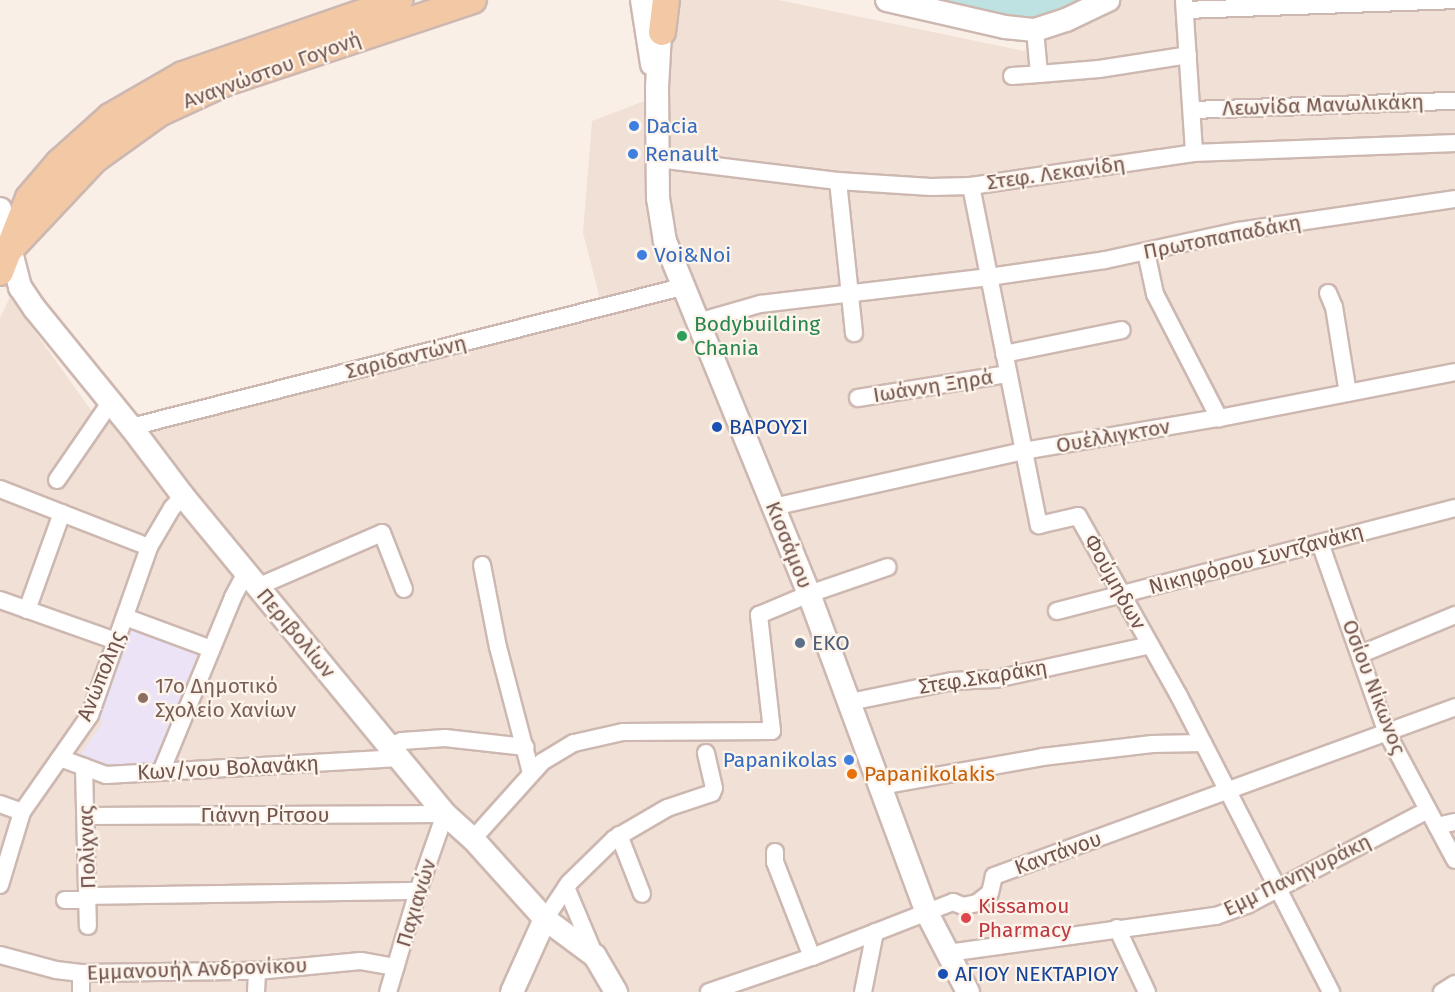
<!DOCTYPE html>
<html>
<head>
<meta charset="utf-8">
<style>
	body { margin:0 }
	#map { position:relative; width:1455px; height:992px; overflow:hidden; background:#faefe7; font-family:"Fira Sans",sans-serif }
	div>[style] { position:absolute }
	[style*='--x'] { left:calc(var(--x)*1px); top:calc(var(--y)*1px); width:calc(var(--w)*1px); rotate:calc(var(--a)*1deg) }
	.residential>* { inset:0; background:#f1e0d6 }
	.education>* { inset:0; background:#ece3f7 }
	.water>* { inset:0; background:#bde2e1 }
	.roads { filter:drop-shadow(2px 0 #cdb8b1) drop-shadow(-2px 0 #cdb8b1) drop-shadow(0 2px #cdb8b1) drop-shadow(0 -2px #cdb8b1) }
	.street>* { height:16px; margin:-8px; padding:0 8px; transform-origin:8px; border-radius:8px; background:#fff }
	.secondary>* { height:22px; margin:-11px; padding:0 11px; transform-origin:11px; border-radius:11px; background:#fff }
	.primary>* { height:26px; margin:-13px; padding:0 13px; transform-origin:13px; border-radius:13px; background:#f3c9a5 }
	.dots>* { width:16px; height:16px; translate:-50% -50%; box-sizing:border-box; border:3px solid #fdf4ec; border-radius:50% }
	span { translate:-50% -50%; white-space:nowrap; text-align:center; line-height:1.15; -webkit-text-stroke:4.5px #fdf4ec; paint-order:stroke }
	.street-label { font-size:21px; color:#71544d }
	.shop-label { font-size:21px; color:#366cbe }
	.left { translate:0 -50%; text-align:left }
	.right { translate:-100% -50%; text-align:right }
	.leisure-label { font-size:21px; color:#27864d }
	.transit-label { font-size:21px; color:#164399 }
	.service-label { font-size:21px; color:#4e5e75 }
	.education-label { font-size:21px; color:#785e54 }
	.food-label { font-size:21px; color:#c56008 }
	.health-label { font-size:21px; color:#be3a42 }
</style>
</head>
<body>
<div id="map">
	<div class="residential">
		<div style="clip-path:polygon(680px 0,779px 0,1024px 51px,1120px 0,1455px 0,1455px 992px,0 992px,0 318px,10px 297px,101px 424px,600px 299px,583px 233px,592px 121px,655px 97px)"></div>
	</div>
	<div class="education">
		<div style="clip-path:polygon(129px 625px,199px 651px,153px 766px,107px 768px,78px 758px,103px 722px,98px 719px)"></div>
	</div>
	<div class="water">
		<div style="clip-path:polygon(912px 0,1091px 0,1036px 20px,1012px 22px)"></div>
	</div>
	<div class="roads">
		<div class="street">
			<div style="--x:1184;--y:1;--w:152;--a:86.2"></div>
			<div style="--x:1185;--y:10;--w:270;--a:-2.1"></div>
			<div style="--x:1035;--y:30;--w:44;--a:84.8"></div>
			<div style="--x:1039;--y:74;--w:60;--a:-4.8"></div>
			<div style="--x:1099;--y:69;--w:90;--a:-8.9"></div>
			<div style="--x:1012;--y:76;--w:27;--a:-4"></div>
			<div style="--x:1192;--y:110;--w:263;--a:-2"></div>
			<div style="--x:658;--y:159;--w:181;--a:7"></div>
			<div style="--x:838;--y:181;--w:93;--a:3.7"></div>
			<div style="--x:931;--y:187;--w:40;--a:-1.4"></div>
			<div style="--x:971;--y:186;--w:225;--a:-8.4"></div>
			<div style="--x:1194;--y:153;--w:261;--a:-2.2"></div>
			<div style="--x:838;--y:181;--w:153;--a:84"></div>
			<div style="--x:971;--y:186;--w:346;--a:78.7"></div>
			<div style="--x:1039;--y:525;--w:40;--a:-13"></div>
			<div style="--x:1078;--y:516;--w:206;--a:60.7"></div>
			<div style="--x:1179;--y:696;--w:333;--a:62.8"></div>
			<div style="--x:1146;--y:252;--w:43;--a:77.9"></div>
			<div style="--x:1155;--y:294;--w:140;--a:62.7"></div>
			<div style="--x:1328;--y:293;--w:15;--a:67"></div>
			<div style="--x:1334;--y:307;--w:87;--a:80.8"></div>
			<div style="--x:698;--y:322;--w:65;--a:-16.2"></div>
			<div style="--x:760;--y:304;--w:231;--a:-6.7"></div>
			<div style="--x:989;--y:277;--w:117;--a:-8.3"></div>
			<div style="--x:1105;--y:260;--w:136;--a:-12.3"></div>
			<div style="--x:1238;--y:231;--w:219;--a:-8.4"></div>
			<div style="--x:1004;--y:354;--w:120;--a:-11.5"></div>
			<div style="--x:858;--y:398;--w:152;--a:-9.1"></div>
			<div style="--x:131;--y:427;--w:569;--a:-14.26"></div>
			<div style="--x:57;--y:480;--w:93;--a:-55.5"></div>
			<div style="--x:0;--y:489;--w:160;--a:21.3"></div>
			<div style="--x:773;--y:507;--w:256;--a:-12.6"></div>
			<div style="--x:1023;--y:451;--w:199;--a:-9.6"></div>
			<div style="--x:1219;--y:418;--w:240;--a:-11"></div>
			<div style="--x:1320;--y:543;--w:201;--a:70.6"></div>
			<div style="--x:1387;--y:733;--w:144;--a:61.8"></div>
			<div style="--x:482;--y:565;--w:84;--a:79"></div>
			<div style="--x:498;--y:647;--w:130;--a:75.3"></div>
			<div style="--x:257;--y:587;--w:136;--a:-23.4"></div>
			<div style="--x:382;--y:533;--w:60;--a:68.6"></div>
			<div style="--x:0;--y:600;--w:123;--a:19.5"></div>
			<div style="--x:27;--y:610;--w:103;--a:-70.2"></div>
			<div style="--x:1057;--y:611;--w:411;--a:-14.5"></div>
			<div style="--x:125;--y:617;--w:92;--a:20.4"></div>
			<div style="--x:1361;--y:654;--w:102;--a:-22.5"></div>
			<div style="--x:850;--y:702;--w:104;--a:-11.6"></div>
			<div style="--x:952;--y:681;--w:44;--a:-2.6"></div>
			<div style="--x:996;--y:679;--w:158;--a:-12.4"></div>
			<div style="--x:390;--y:746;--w:13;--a:-23"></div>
			<div style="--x:402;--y:741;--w:43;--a:-4"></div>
			<div style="--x:445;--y:738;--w:81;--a:6.4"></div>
			<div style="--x:60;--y:758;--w:49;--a:20.3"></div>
			<div style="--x:106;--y:775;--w:294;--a:-3.3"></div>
			<div style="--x:84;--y:767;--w:159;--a:88.6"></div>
			<div style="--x:161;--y:772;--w:189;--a:-67.6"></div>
			<div style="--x:233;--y:597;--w:27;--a:-62"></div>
			<div style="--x:880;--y:786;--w:165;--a:-10.1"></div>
			<div style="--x:1042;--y:757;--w:111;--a:-6.7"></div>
			<div style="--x:1152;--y:744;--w:51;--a:-1.1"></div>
			<div style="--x:0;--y:804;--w:23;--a:20"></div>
			<div style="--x:86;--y:816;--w:359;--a:-0.3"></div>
			<div style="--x:445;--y:814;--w:82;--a:109.3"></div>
			<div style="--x:418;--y:891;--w:105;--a:106.5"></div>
			<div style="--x:1437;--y:826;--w:18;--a:-13"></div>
			<div style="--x:619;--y:835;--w:63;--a:68.7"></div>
			<div style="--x:473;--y:839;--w:103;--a:-48.1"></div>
			<div style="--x:542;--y:762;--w:37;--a:-31"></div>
			<div style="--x:574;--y:743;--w:50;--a:-12.7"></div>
			<div style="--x:623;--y:732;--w:149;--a:-0.4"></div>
			<div style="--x:772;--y:731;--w:117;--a:-96.4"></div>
			<div style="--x:759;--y:615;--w:54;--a:-22.8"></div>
			<div style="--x:809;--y:594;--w:83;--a:-18.9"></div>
			<div style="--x:775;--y:852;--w:10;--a:90"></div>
			<div style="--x:775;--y:862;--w:102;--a:68.7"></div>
			<div style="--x:0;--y:885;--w:76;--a:-73.2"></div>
			<div style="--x:22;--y:812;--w:118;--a:-55"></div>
			<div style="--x:90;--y:715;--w:178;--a:-70.6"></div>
			<div style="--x:149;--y:547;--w:45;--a:-59.5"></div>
			<div style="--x:172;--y:508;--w:16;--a:-47"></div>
			<div style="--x:566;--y:887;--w:75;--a:67.2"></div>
			<div style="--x:65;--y:900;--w:19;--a:0"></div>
			<div style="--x:84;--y:900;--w:6;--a:-45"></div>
			<div style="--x:88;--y:896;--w:330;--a:-0.9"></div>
			<div style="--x:545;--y:919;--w:43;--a:-56.3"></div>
			<div style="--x:569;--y:883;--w:63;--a:-44.4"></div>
			<div style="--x:614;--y:839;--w:61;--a:-30.3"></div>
			<div style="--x:667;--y:808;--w:47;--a:-18.4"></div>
			<div style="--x:712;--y:793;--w:5;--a:-68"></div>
			<div style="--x:714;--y:788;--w:36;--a:-103"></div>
			<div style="--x:1117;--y:928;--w:71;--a:64.9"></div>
			<div style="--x:948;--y:953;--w:271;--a:-7.9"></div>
			<div style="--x:1216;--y:916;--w:33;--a:-20"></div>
			<div style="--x:1247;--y:905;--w:204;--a:-27.7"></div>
			<div style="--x:0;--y:955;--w:58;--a:15"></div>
			<div style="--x:56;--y:970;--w:25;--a:7"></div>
			<div style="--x:81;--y:973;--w:176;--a:-0.7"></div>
			<div style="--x:257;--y:971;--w:104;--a:-5.5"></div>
			<div style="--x:361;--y:961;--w:35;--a:10"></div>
			<div style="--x:81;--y:992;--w:19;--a:-90"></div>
			<div style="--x:256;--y:992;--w:21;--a:-87"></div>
			<div style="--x:709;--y:992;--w:109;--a:-18.8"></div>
			<div style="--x:812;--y:957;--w:151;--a:-21.3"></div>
			<div style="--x:953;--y:902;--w:11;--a:22"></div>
			<div style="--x:963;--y:906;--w:14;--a:-12"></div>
			<div style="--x:977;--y:903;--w:16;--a:-38"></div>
			<div style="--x:990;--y:893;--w:17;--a:-77"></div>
			<div style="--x:994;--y:876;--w:491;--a:-20.1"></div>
			<div style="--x:863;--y:992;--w:61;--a:-78.7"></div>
			<div style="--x:1442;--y:992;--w:15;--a:-32"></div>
		</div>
		<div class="secondary">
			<div style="--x:642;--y:0;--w:65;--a:81.1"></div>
			<div style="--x:887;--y:0;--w:121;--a:12.9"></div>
			<div style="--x:1005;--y:27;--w:30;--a:6"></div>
			<div style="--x:1035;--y:30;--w:33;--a:-18"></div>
			<div style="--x:1066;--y:20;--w:47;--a:-25.5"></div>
			<div style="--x:661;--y:16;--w:71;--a:93.2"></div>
			<div style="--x:657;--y:87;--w:111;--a:89.5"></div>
			<div style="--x:658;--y:198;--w:44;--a:80.8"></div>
			<div style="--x:665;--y:241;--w:381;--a:67.8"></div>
			<div style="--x:809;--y:594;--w:340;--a:69.7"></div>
			<div style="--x:927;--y:913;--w:89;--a:62.6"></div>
			<div style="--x:0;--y:209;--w:81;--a:75.6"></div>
			<div style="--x:20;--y:287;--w:27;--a:56"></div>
			<div style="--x:35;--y:309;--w:152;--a:50.9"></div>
			<div style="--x:131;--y:427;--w:86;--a:53"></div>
			<div style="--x:183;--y:496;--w:412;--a:50.5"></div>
			<div style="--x:445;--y:814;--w:38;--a:42"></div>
			<div style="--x:473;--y:839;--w:108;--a:48"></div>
			<div style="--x:545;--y:919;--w:62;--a:36.5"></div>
			<div style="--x:595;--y:956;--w:42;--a:59.7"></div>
			<div style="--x:512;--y:992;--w:80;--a:-65.7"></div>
		</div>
		<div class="primary">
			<div style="--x:662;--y:32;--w:32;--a:-83"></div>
			<div style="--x:12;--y:247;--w:121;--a:-46.7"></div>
			<div style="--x:95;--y:159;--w:79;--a:-35.7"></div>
			<div style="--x:159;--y:113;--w:74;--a:-24.8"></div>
			<div style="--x:226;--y:82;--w:260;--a:-18.4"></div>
			<div style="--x:0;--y:272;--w:79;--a:-68.6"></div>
			<div style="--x:29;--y:198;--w:46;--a:-49.4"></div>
			<div style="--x:59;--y:163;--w:69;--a:-42"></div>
			<div style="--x:110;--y:117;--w:84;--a:-29.9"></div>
			<div style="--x:183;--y:75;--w:229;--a:-19.1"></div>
		</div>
	</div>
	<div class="dots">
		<div style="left:634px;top:126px;background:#3f7fe0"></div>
		<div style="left:633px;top:154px;background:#3f7fe0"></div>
		<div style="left:642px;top:255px;background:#3f7fe0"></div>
		<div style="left:682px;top:336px;background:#2e9e5b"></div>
		<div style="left:717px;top:427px;background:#1a4fb4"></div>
		<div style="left:800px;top:643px;background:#5c6f8a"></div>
		<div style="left:143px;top:698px;background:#8d6e63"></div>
		<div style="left:849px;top:760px;background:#3f7fe0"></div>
		<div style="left:852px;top:774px;background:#e8710a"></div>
		<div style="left:966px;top:918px;background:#e0444e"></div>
		<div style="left:943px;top:974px;background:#1a4fb4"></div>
	</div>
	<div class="street-label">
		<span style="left:272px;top:70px;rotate:-20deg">Αναγνώστου Γογονή</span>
		<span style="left:1323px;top:105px;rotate:-2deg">Λεωνίδα Μανωλικάκη</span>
		<span style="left:1056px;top:173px;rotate:-8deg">Στεφ. Λεκανίδη</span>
		<span style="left:1222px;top:237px;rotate:-11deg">Πρωτοπαπαδάκη</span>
		<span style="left:406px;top:357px;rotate:-14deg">Σαριδαντώνη</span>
		<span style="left:933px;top:386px;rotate:-9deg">Ιωάννη Ξηρά</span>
		<span style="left:1113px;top:436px;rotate:-10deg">Ουέλλιγκτον</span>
		<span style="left:789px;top:545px;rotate:68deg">Κισσάμου</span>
		<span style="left:1256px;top:559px;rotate:-15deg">Νικηφόρου Συντζανάκη</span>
		<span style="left:1115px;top:582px;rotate:61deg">Φούμηδων</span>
		<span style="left:296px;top:633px;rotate:50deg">Περιβολίων</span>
		<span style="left:101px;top:676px;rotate:-68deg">Ανώπολης</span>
		<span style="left:983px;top:677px;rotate:-9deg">Στεφ.Σκαράκη</span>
		<span style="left:1374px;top:687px;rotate:69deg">Οσίου Νίκωνος</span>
		<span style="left:228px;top:768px;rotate:-3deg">Κων/νου Βολανάκη</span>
		<span style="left:265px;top:815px">Γιάννη Ρίτσου</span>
		<span style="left:87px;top:847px;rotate:-92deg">Πολίχνας</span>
		<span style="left:1058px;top:853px;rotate:-20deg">Καντάνου</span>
		<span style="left:1297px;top:875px;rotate:-26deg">Εμμ Πανηγυράκη</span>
		<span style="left:416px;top:903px;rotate:-73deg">Παχιανών</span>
		<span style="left:197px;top:969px;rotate:-2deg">Εμμανουήλ Ανδρονίκου</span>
	</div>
	<div class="shop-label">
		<span class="left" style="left:646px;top:126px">Dacia</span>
		<span class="left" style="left:645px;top:154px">Renault</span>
		<span class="left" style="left:654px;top:255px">Voi&amp;Noi</span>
		<span class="right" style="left:837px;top:760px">Papanikolas</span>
	</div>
	<div class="leisure-label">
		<span class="left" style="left:694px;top:336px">Bodybuilding<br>Chania</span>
	</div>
	<div class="transit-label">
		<span class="left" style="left:729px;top:427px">ΒΑΡΟΥΣΙ</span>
		<span class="left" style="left:955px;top:974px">ΑΓΙΟΥ ΝΕΚΤΑΡΙΟΥ</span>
	</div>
	<div class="service-label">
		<span class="left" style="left:812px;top:643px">EKO</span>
	</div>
	<div class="education-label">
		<span class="left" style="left:155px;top:698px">17ο Δημοτικό<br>Σχολείο Χανίων</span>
	</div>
	<div class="food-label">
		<span class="left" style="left:864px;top:774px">Papanikolakis</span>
	</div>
	<div class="health-label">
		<span class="left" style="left:978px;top:918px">Kissamou<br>Pharmacy</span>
	</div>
</div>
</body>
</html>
